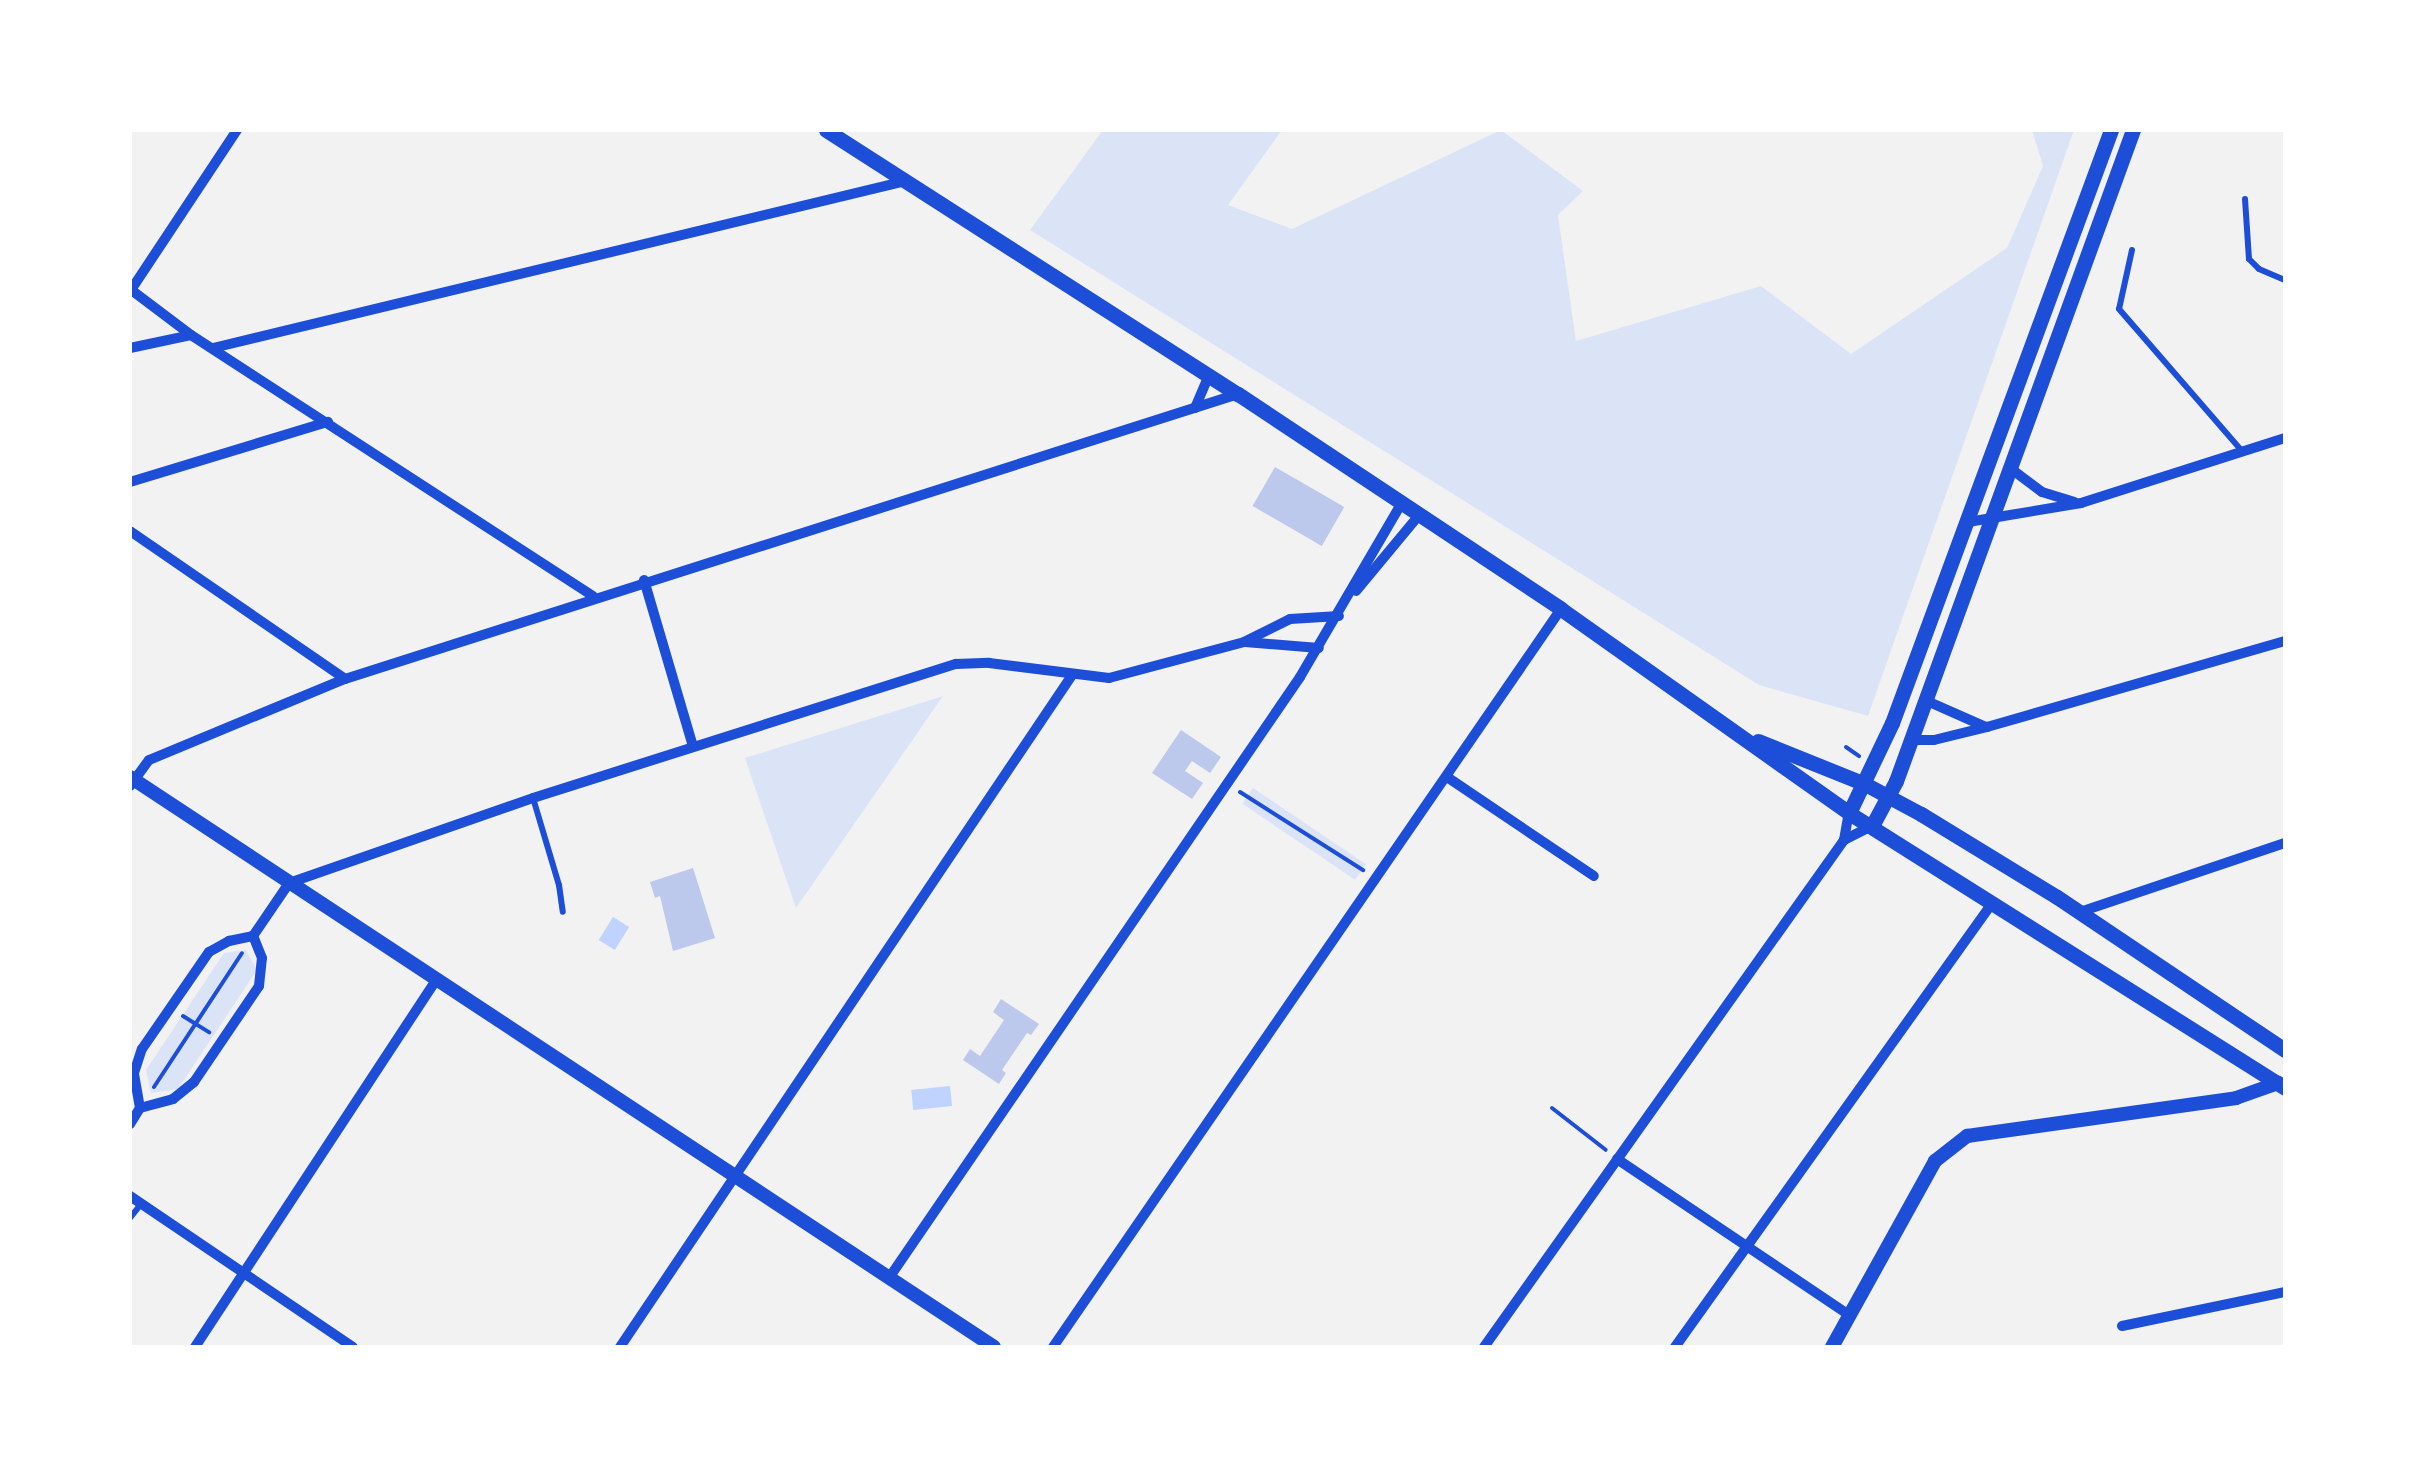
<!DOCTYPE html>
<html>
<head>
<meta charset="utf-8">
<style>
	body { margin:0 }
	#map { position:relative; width:2415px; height:1477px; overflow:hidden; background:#f2f2f2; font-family:"Archivo Narrow",sans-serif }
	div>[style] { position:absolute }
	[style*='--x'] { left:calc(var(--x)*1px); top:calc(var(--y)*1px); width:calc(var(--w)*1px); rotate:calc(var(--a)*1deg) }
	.green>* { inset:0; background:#dbe4f7; transform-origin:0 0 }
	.water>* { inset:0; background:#bfd3fe; transform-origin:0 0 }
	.building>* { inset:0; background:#bdc9ec; transform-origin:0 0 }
	.path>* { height:4px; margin:-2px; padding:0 2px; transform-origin:2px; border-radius:2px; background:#1d4ed8 }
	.service>* { height:6px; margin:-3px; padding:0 3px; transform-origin:3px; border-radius:3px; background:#1d4ed8 }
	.minor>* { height:10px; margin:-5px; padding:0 5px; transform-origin:5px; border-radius:5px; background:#1d4ed8 }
	.tertiary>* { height:14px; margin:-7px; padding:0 7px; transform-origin:7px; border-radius:7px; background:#1d4ed8 }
	.secondary>* { height:15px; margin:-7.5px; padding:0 7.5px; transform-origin:7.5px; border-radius:7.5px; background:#1d4ed8 }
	span { translate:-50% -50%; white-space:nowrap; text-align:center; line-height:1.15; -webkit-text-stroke:8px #fff; paint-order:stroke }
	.frame { position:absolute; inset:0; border:132px solid #fff; pointer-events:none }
</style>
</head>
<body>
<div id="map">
	<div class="green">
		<div style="clip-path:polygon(1103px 130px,1282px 130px,1228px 205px,1292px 229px,1501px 130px,1583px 191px,1558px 215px,1576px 341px,1761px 286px,1851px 354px,2007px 248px,2043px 166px,2032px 130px,2074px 130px,1868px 716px,1759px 685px,1030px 230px)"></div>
		<div style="clip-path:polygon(943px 696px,796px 908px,745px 758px)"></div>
		<div style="left:1253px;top:788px;width:136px;height:19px;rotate:34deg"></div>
		<div style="clip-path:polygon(246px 950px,257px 970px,178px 1089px,151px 1093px,146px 1070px,224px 953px)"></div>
	</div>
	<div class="water">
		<div style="left:613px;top:917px;width:19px;height:27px;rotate:32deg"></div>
		<div style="left:950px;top:1086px;width:20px;height:39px;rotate:84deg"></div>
	</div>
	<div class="building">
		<div style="left:1275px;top:467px;width:80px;height:45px;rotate:30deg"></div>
		<div style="clip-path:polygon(1181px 730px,1221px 757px,1210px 773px,1192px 761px,1185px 771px,1203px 783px,1192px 799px,1152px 773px)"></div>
		<div style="clip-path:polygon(693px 868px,715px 938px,673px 951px,660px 896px,655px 898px,650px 882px)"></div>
		<div style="clip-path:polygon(1001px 999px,1039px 1024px,1031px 1035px,1027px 1033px,1002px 1070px,1006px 1073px,999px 1084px,963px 1060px,970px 1049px,980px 1056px,1004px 1020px,993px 1012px)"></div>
	</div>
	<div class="path">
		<div style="--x:1846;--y:747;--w:16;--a:35"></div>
		<div style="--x:1240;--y:792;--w:146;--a:32.4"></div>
		<div style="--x:183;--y:1016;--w:31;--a:32"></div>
		<div style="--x:154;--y:1087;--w:160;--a:-56.7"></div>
		<div style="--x:1552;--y:1108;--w:68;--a:37.9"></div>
	</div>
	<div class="service">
		<div style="--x:2245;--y:199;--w:60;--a:86.2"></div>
		<div style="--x:2249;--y:259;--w:14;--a:45"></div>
		<div style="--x:2259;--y:269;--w:28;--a:23"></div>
		<div style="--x:2132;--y:250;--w:60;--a:102.4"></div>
		<div style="--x:2119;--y:309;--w:188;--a:49.1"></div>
		<div style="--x:533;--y:798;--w:91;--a:73.4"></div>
		<div style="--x:559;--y:885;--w:27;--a:82"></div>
		<div style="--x:130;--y:1218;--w:18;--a:-52"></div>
	</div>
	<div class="minor">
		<div style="--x:130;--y:289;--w:76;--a:37"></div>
		<div style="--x:191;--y:335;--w:479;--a:33"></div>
		<div style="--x:131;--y:290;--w:192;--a:-56.5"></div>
		<div style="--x:130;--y:348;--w:62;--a:-12"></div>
		<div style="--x:213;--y:348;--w:713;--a:-13.55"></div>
		<div style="--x:1195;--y:408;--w:36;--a:-67"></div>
		<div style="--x:2010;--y:468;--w:40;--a:37"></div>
		<div style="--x:2042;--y:492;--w:34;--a:17"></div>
		<div style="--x:130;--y:482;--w:207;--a:-16.9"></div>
		<div style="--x:1968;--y:522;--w:115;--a:-9.5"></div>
		<div style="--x:2081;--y:503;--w:214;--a:-17.7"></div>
		<div style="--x:130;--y:531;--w:261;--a:34.5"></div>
		<div style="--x:644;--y:580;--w:173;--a:73.6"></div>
		<div style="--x:1356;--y:591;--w:99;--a:-50.3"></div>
		<div style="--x:1245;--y:642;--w:74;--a:4.6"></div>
		<div style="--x:1927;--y:701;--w:64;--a:23.8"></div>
		<div style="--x:1912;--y:740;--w:22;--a:0"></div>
		<div style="--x:1934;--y:740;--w:55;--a:-13.8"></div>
		<div style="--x:1987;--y:727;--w:310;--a:-16.1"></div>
		<div style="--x:1447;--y:777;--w:177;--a:34"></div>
		<div style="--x:130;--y:786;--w:32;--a:-54"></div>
		<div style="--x:149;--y:760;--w:212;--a:-22.5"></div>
		<div style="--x:345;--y:679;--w:937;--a:-17.7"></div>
		<div style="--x:1844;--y:840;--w:31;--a:-27"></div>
		<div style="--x:2080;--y:912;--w:216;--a:-18.6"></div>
		<div style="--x:140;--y:1108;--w:36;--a:-100"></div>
		<div style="--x:134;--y:1073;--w:25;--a:-72"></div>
		<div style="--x:142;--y:1049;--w:118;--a:-55.4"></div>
		<div style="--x:209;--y:952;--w:23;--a:-29"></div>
		<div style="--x:229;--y:941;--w:25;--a:-12"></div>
		<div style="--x:253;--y:936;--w:64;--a:-55.8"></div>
		<div style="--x:289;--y:883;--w:258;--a:-19.2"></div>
		<div style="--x:533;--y:798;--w:444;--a:-17.6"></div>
		<div style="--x:956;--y:664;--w:33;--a:-2"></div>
		<div style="--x:989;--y:663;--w:121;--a:7.1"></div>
		<div style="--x:1109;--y:678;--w:140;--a:-14.9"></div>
		<div style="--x:1244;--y:642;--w:51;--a:-26.6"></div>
		<div style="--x:1290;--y:619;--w:49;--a:-3.5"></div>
		<div style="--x:130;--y:1124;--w:19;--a:-58"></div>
		<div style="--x:140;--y:1108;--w:34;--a:-15"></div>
		<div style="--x:173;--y:1099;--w:27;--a:-39"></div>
		<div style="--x:194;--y:1082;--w:116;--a:-55.9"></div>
		<div style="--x:259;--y:986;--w:28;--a:-84"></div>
		<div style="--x:262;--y:958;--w:24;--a:-112"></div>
		<div style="--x:1617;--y:1159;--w:278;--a:33.9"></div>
		<div style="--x:130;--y:1196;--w:269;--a:34.1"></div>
		<div style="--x:889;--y:1278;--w:728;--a:-55.63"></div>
		<div style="--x:1300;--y:677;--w:200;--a:-59.7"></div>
		<div style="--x:2122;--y:1326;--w:167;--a:-11.8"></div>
		<div style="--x:195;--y:1347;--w:441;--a:-56.7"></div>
		<div style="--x:620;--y:1347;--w:810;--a:-56.07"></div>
		<div style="--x:1053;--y:1347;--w:896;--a:-55.46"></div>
		<div style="--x:1484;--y:1347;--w:622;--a:-54.62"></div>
		<div style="--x:1844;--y:840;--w:27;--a:-80"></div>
		<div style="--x:1675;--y:1347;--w:547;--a:-54.45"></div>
	</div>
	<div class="tertiary">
		<div style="--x:130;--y:777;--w:1035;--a:33.41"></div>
		<div style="--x:1832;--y:1347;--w:213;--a:-61"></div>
		<div style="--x:1935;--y:1161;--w:41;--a:-38"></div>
		<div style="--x:1967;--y:1136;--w:272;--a:-8"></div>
		<div style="--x:2236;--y:1098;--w:45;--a:-19.7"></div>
	</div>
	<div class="secondary">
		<div style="--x:826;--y:130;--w:489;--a:32.7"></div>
		<div style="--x:1238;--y:394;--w:388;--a:33.6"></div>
		<div style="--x:1561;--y:609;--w:353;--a:35.3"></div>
		<div style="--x:1849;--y:813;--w:515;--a:32.24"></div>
		<div style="--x:1758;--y:741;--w:115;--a:21.9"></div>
		<div style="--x:1865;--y:784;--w:64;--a:28.2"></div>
		<div style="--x:1921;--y:814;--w:159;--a:31.4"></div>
		<div style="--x:2057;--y:897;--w:275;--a:33.9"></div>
		<div style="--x:1849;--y:813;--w:100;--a:-64.5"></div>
		<div style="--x:1892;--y:723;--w:632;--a:-69.73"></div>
		<div style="--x:1872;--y:826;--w:51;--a:-61.9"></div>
		<div style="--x:1896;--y:781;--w:693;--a:-70"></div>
	</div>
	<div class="frame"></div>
</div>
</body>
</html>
